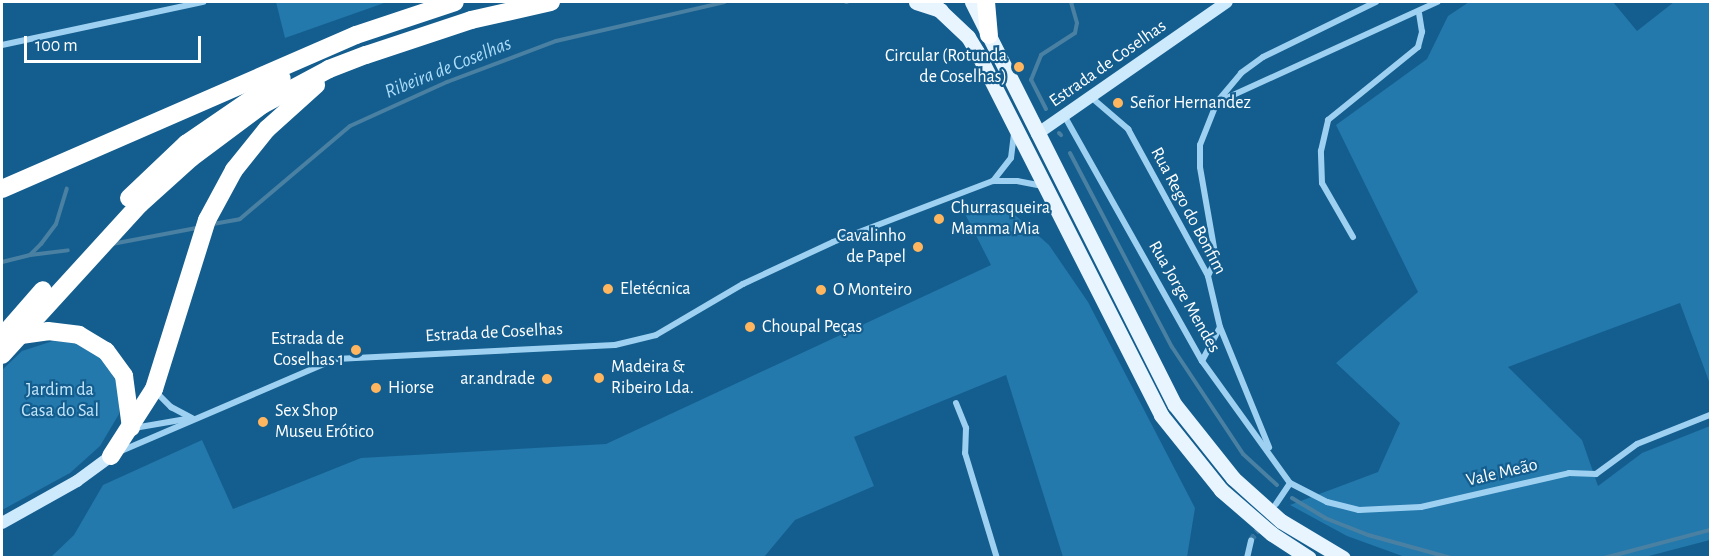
<!DOCTYPE html>
<html>
<head>
<meta charset="utf-8">
<style>
	body { margin:0 }
	#map { position:relative; width:1712px; height:559px; overflow:hidden; background:#145e8f; font-family:"Alegreya Sans",sans-serif }
	div>[style] { position:absolute }
	[style*='--x'] { left:calc(var(--x)*1px); top:calc(var(--y)*1px); width:calc(var(--w)*1px); rotate:calc(var(--a)*1deg) }
	.green>* { inset:0; background:#2378ac }
	.stream>* { height:4px; margin:-2px; padding:0 2px; transform-origin:2px; border-radius:2px; background:#4a80a2 }
	.street-tunnel>* { height:6px; margin-top:-3px; transform-origin:0; background:repeating-linear-gradient(90deg,#3776a0 0 6px,transparent 0 9px) }
	.street>* { height:6px; margin:-3px; padding:0 3px; transform-origin:3px; border-radius:3px; background:#9ed1f1 }
	.secondary>* { height:12px; margin:-6px; padding:0 6px; transform-origin:6px; border-radius:6px; background:#cde9fc }
	.primary>* { height:15px; margin:-7.5px; padding:0 7.5px; transform-origin:7.5px; border-radius:7.5px; background:#e8f5ff }
	.highway>* { height:18px; margin:-9px; padding:0 9px; transform-origin:9px; border-radius:9px; background:#fff }
	.dots>* { width:16px; height:16px; translate:-50% -50%; box-sizing:border-box; border:3px solid #145e8f; border-radius:50% }
	span { translate:-50% -50%; white-space:nowrap; text-align:center; line-height:1.15; -webkit-text-stroke:4.5px #145e8f; paint-order:stroke }
	.poi-label { font-size:18px; color:#fff }
	.right { translate:-100% -50%; text-align:right }
	.left { translate:0 -50%; text-align:left }
	.street-label { font-size:18px; color:#fff }
	.park-label { font-size:18px; color:#c5e7fc }
	.water-label { font-size:20px; color:#aadbf8; font-style:italic }
	.frame { position:absolute; inset:0; border:3px solid #fff; pointer-events:none }
	.scale { position:absolute; left:24px; top:36px; width:177px; height:27px; box-sizing:border-box; border:3px solid #fff; border-top:0; padding-left:8px; font-size:18px; line-height:21px; white-space:nowrap; color:#fff; -webkit-text-stroke:4px #145e8f; paint-order:stroke }
</style>
</head>
<body>
<div id="map">
	<div class="green">
		<div style="clip-path:polygon(276px 2px,387px 2px,285px 38px)"></div>
		<div style="clip-path:polygon(1469px 2px,1613px 2px,1637px 31px,1674px 2px,1710px 2px,1710px 384px,1680px 303px,1508px 367px,1582px 440px,1598px 486px,1642px 453px,1710px 426px,1710px 540px,1645px 557px,1405px 557px,1347px 536px,1290px 505px,1378px 472px,1400px 423px,1336px 363px,1418px 292px,1336px 125px,1427px 59px,1448px 16px)"></div>
		<div style="clip-path:polygon(992px 203px,1008px 209px,1049px 245px,1088px 302px,1195px 508px,1187px 557px,1063px 557px,1006px 375px,854px 437px,874px 486px,795px 520px,764px 557px,51px 557px,74px 535px,103px 485px,202px 440px,233px 509px,361px 458px,606px 444px,991px 265px,961px 206px)"></div>
		<div style="clip-path:polygon(53px 341px,80px 343px,104px 360px,119px 386px,119px 414px,100px 446px,70px 473px,2px 510px,2px 370px,22px 351px)"></div>
	</div>
	<div class="stream">
		<div style="--x:846;--y:2;--w:1;--a:0"></div>
		<div style="--x:1046;--y:109;--w:33;--a:-117"></div>
		<div style="--x:1031;--y:80;--w:27;--a:-68"></div>
		<div style="--x:1041;--y:55;--w:40;--a:-32.9"></div>
		<div style="--x:1075;--y:33;--w:10;--a:-79"></div>
		<div style="--x:1077;--y:23;--w:22;--a:-106"></div>
		<div style="--x:1059;--y:133;--w:3;--a:45"></div>
		<div style="--x:1070;--y:153;--w:219;--a:62.3"></div>
		<div style="--x:1172;--y:347;--w:128;--a:56.4"></div>
		<div style="--x:1243;--y:454;--w:46;--a:42.4"></div>
		<div style="--x:213;--y:224;--w:27;--a:-10"></div>
		<div style="--x:240;--y:219;--w:144;--a:-40.2"></div>
		<div style="--x:350;--y:126;--w:107;--a:-24.4"></div>
		<div style="--x:447;--y:82;--w:116;--a:-20.6"></div>
		<div style="--x:556;--y:41;--w:173;--a:-13"></div>
		<div style="--x:112;--y:244;--w:86;--a:-10.7"></div>
		<div style="--x:30;--y:255;--w:38;--a:-7"></div>
		<div style="--x:2;--y:262;--w:29;--a:-14"></div>
		<div style="--x:30;--y:255;--w:16;--a:-45"></div>
		<div style="--x:41;--y:244;--w:25;--a:-53"></div>
		<div style="--x:56;--y:224;--w:37;--a:-73"></div>
		<div style="--x:1292;--y:498;--w:39;--a:31"></div>
		<div style="--x:1325;--y:518;--w:46;--a:21.6"></div>
		<div style="--x:1368;--y:535;--w:86;--a:15.5"></div>
		<div style="--x:1604;--y:558;--w:110;--a:-14.8"></div>
	</div>
	<div class="street-tunnel">
		<div style="--x:1251;--y:540;--w:35;--a:-55"></div>
	</div>
	<div class="street">
		<div style="--x:2;--y:45;--w:206;--a:-12.1"></div>
		<div style="--x:1092;--y:98;--w:48;--a:40.7"></div>
		<div style="--x:1128;--y:129;--w:167;--a:61.4"></div>
		<div style="--x:1208;--y:276;--w:52;--a:76.8"></div>
		<div style="--x:1220;--y:327;--w:130;--a:67.8"></div>
		<div style="--x:1220;--y:101;--w:239;--a:-24.5"></div>
		<div style="--x:1065;--y:117;--w:280;--a:60.7"></div>
		<div style="--x:1202;--y:361;--w:150;--a:54.2"></div>
		<div style="--x:993;--y:181;--w:29;--a:-52"></div>
		<div style="--x:1011;--y:158;--w:23;--a:-83"></div>
		<div style="--x:1353;--y:237;--w:62;--a:-119.9"></div>
		<div style="--x:1322;--y:183;--w:32;--a:-92"></div>
		<div style="--x:1321;--y:151;--w:32;--a:-77"></div>
		<div style="--x:1328;--y:120;--w:116;--a:-39"></div>
		<div style="--x:1418;--y:47;--w:16;--a:-75"></div>
		<div style="--x:1422;--y:32;--w:19;--a:-99"></div>
		<div style="--x:1208;--y:276;--w:19;--a:-65"></div>
		<div style="--x:1216;--y:259;--w:93;--a:-99.9"></div>
		<div style="--x:1200;--y:167;--w:22;--a:-90"></div>
		<div style="--x:1200;--y:145;--w:46;--a:-68.4"></div>
		<div style="--x:1217;--y:102;--w:38;--a:-50"></div>
		<div style="--x:1241;--y:73;--w:27;--a:-36"></div>
		<div style="--x:1263;--y:57;--w:126;--a:-26"></div>
		<div style="--x:1202;--y:361;--w:38;--a:-62"></div>
		<div style="--x:155;--y:391;--w:23;--a:45"></div>
		<div style="--x:171;--y:407;--w:24;--a:28"></div>
		<div style="--x:956;--y:403;--w:27;--a:68"></div>
		<div style="--x:966;--y:428;--w:25;--a:92"></div>
		<div style="--x:965;--y:453;--w:110;--a:73.1"></div>
		<div style="--x:134;--y:428;--w:53;--a:-9.8"></div>
		<div style="--x:121;--y:451;--w:234;--a:-23.2"></div>
		<div style="--x:336;--y:359;--w:279;--a:-2.9"></div>
		<div style="--x:615;--y:345;--w:42;--a:-13.7"></div>
		<div style="--x:656;--y:335;--w:101;--a:-30.4"></div>
		<div style="--x:743;--y:284;--w:99;--a:-25"></div>
		<div style="--x:833;--y:242;--w:171;--a:-20.9"></div>
		<div style="--x:993;--y:181;--w:24;--a:0"></div>
		<div style="--x:1017;--y:181;--w:25;--a:11"></div>
		<div style="--x:1290;--y:483;--w:42;--a:27.2"></div>
		<div style="--x:1327;--y:502;--w:33;--a:14"></div>
		<div style="--x:1359;--y:510;--w:62;--a:-2.8"></div>
		<div style="--x:1421;--y:507;--w:152;--a:-12.9"></div>
		<div style="--x:1569;--y:473;--w:27;--a:2"></div>
		<div style="--x:1596;--y:474;--w:51;--a:-36.2"></div>
		<div style="--x:1637;--y:444;--w:79;--a:-21.7"></div>
		<div style="--x:1276;--y:504;--w:25;--a:-56"></div>
		<div style="--x:1247;--y:558;--w:18;--a:-77"></div>
	</div>
	<div class="secondary">
		<div style="--x:1037;--y:134;--w:231;--a:-34.8"></div>
		<div style="--x:2;--y:523;--w:86;--a:-29.2"></div>
		<div style="--x:77;--y:481;--w:42;--a:-36.3"></div>
	</div>
	<div class="primary">
		<div style="--x:916;--y:2;--w:26;--a:18"></div>
		<div style="--x:931;--y:2;--w:51;--a:43.4"></div>
		<div style="--x:968;--y:37;--w:17;--a:59"></div>
		<div style="--x:977;--y:52;--w:407;--a:63.1"></div>
		<div style="--x:1161;--y:415;--w:96;--a:51.3"></div>
		<div style="--x:1221;--y:490;--w:67;--a:40.8"></div>
		<div style="--x:1272;--y:534;--w:44;--a:33"></div>
		<div style="--x:972;--y:2;--w:451;--a:63.3"></div>
		<div style="--x:1175;--y:405;--w:93;--a:51.5"></div>
		<div style="--x:1233;--y:478;--w:64;--a:41.9"></div>
		<div style="--x:1281;--y:521;--w:72;--a:30.8"></div>
	</div>
	<div class="highway">
		<div style="--x:986;--y:2;--w:33;--a:85"></div>
		<div style="--x:2;--y:189;--w:386;--a:-23.5"></div>
		<div style="--x:356;--y:35;--w:104;--a:-18.4"></div>
		<div style="--x:129;--y:198;--w:79;--a:-43.5"></div>
		<div style="--x:186;--y:144;--w:116;--a:-34.5"></div>
		<div style="--x:21;--y:335;--w:27;--a:-8"></div>
		<div style="--x:48;--y:331;--w:31;--a:7"></div>
		<div style="--x:79;--y:335;--w:31;--a:31"></div>
		<div style="--x:106;--y:351;--w:31;--a:54"></div>
		<div style="--x:124;--y:376;--w:52;--a:82.3"></div>
		<div style="--x:2;--y:337;--w:62;--a:-48.9"></div>
		<div style="--x:2;--y:355;--w:205;--a:-47.6"></div>
		<div style="--x:140;--y:204;--w:69;--a:-42"></div>
		<div style="--x:191;--y:158;--w:89;--a:-36.7"></div>
		<div style="--x:262;--y:105;--w:76;--a:-28.2"></div>
		<div style="--x:329;--y:69;--w:40;--a:-21"></div>
		<div style="--x:366;--y:55;--w:111;--a:-18.4"></div>
		<div style="--x:471;--y:20;--w:82;--a:-12.7"></div>
		<div style="--x:111;--y:456;--w:80;--a:-57.3"></div>
		<div style="--x:154;--y:389;--w:177;--a:-72.6"></div>
		<div style="--x:207;--y:220;--w:57;--a:-61.6"></div>
		<div style="--x:234;--y:170;--w:53;--a:-51.2"></div>
		<div style="--x:267;--y:129;--w:66;--a:-41.9"></div>
	</div>
	<div class="dots">
		<div style="left:1019px;top:67px;background:#ffb65e"></div>
		<div style="left:1118px;top:103px;background:#ffb65e"></div>
		<div style="left:939px;top:219px;background:#ffb65e"></div>
		<div style="left:918px;top:247px;background:#ffb65e"></div>
		<div style="left:608px;top:289px;background:#ffb65e"></div>
		<div style="left:821px;top:290px;background:#ffb65e"></div>
		<div style="left:750px;top:327px;background:#ffb65e"></div>
		<div style="left:356px;top:350px;background:#ffb65e"></div>
		<div style="left:599px;top:378px;background:#ffb65e"></div>
		<div style="left:547px;top:379px;background:#ffb65e"></div>
		<div style="left:376px;top:388px;background:#ffb65e"></div>
		<div style="left:263px;top:422px;background:#ffb65e"></div>
	</div>
	<div class="poi-label">
		<span class="right" style="left:1007px;top:67px">Circular (Rotunda<br>de Coselhas)</span>
		<span class="left" style="left:1130px;top:103px">Señor Hernandez</span>
		<span class="left" style="left:951px;top:219px">Churrasqueira<br>Mamma Mia</span>
		<span class="right" style="left:906px;top:247px">Cavalinho<br>de Papel</span>
		<span class="left" style="left:620px;top:289px">Eletécnica</span>
		<span class="left" style="left:833px;top:290px">O Monteiro</span>
		<span class="left" style="left:762px;top:327px">Choupal Peças</span>
		<span class="right" style="left:344px;top:350px">Estrada de<br>Coselhas 1</span>
		<span class="left" style="left:611px;top:378px">Madeira &amp;<br>Ribeiro Lda.</span>
		<span class="right" style="left:535px;top:379px">ar.andrade</span>
		<span class="left" style="left:388px;top:388px">Hiorse</span>
		<span class="left" style="left:275px;top:422px">Sex Shop<br>Museu Erótico</span>
	</div>
	<div class="street-label">
		<span style="left:1108px;top:64px;rotate:-35deg">Estrada de Coselhas</span>
		<span style="left:1188px;top:211px;rotate:62deg">Rua Rego do Bonfim</span>
		<span style="left:1184px;top:297px;rotate:60deg">Rua Jorge Mendes</span>
		<span style="left:494px;top:333px;rotate:-3deg">Estrada de Coselhas</span>
		<span style="left:1502px;top:473px;rotate:-13deg">Vale Meão</span>
	</div>
	<div class="park-label">
		<span style="left:60px;top:401px">Jardim da<br>Casa do Sal</span>
	</div>
	<div class="water-label">
		<span style="left:448px;top:68px;rotate:-22deg">Ribeira de Coselhas</span>
	</div>
	<div class="frame"></div>
	<div class="scale">100 m</div>
</div>
</body>
</html>
